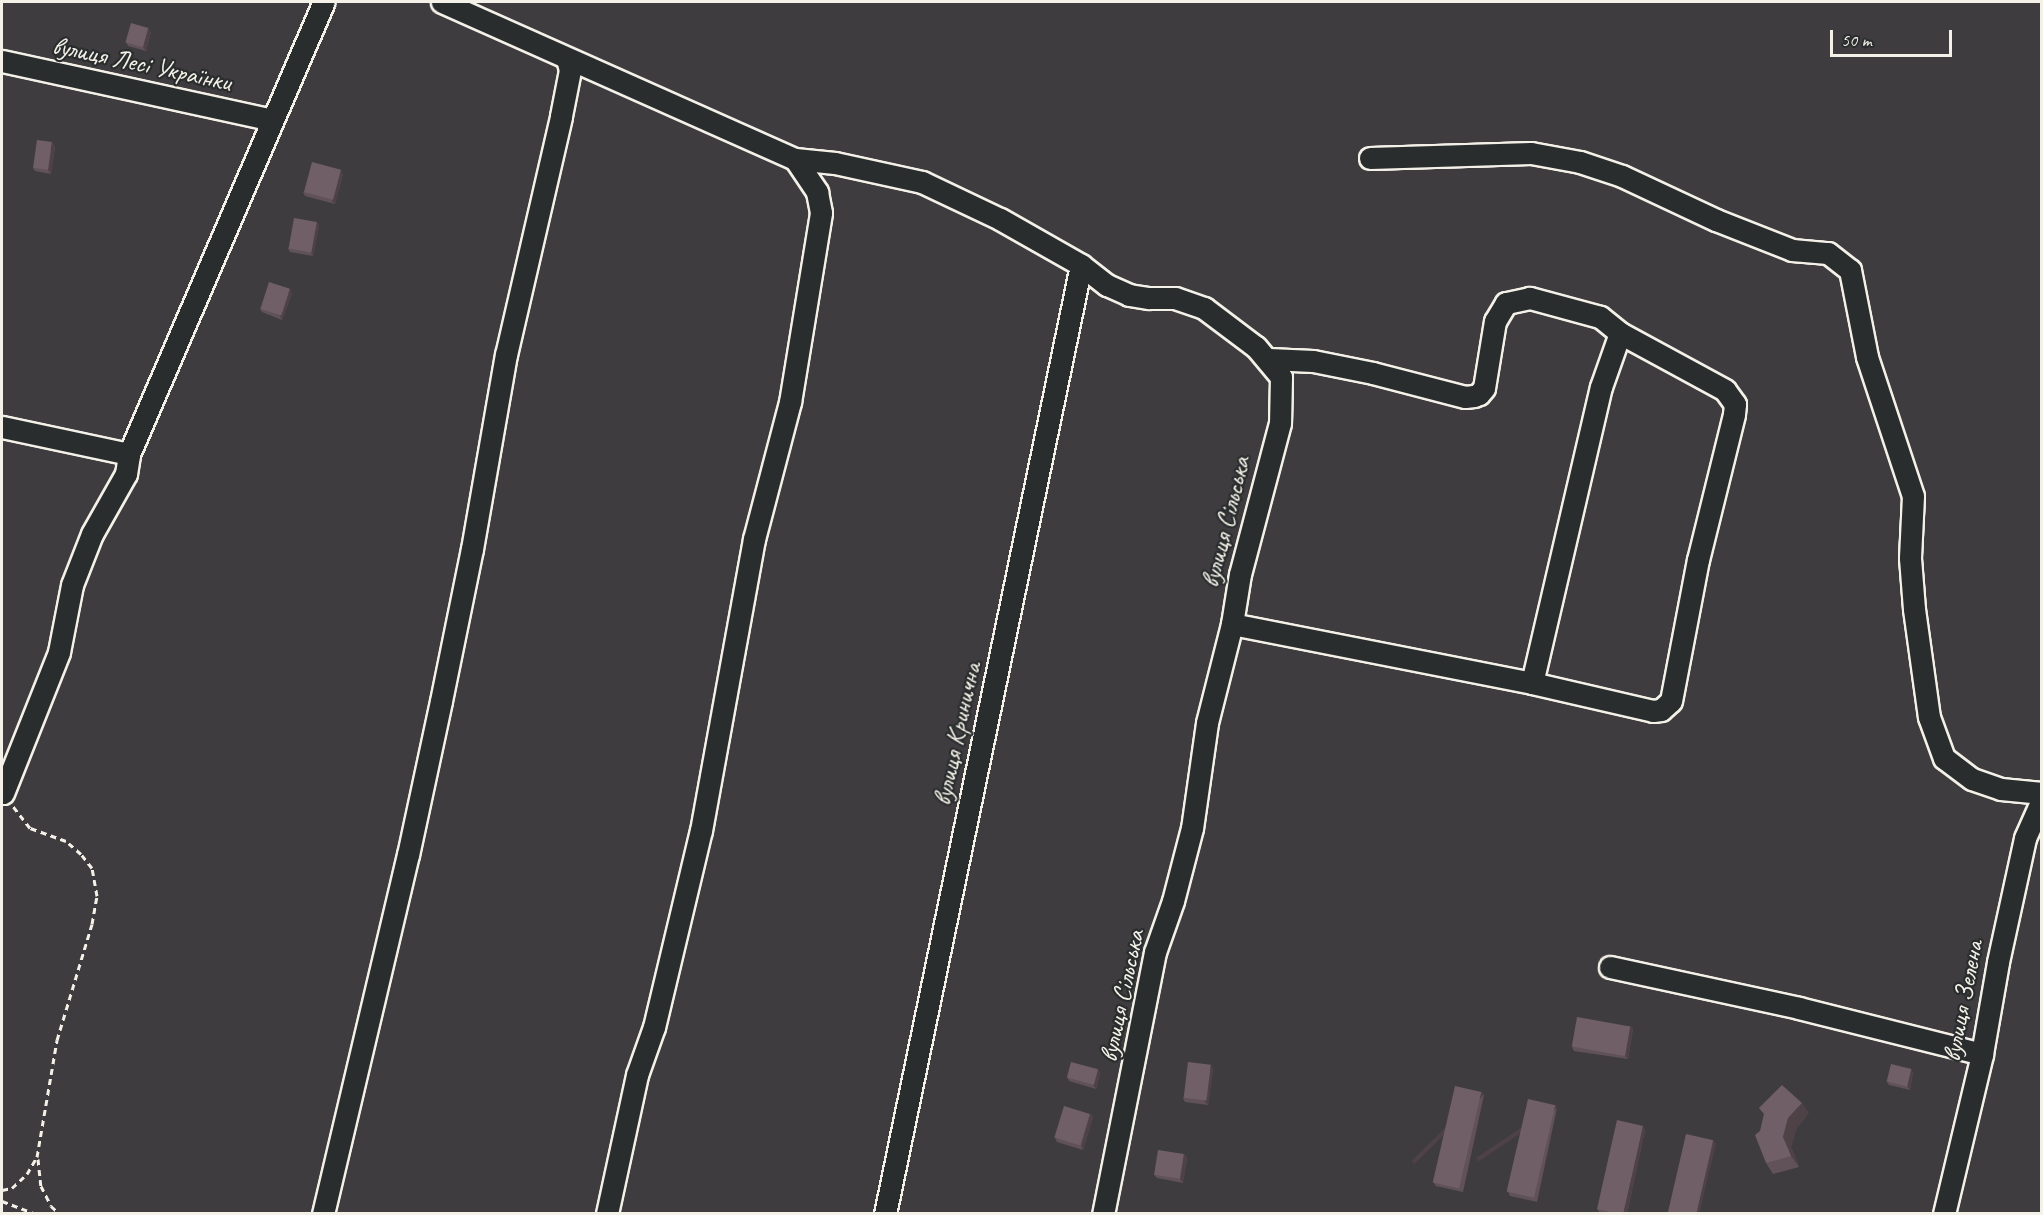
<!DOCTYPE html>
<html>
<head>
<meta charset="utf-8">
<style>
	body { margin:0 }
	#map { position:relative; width:2043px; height:1215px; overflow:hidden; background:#3f3c3f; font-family:Caveat,sans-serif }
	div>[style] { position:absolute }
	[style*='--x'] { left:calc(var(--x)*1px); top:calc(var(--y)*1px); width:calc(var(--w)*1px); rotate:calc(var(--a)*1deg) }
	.path>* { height:3px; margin-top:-1.5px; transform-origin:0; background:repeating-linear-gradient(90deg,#f4f1e8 0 6px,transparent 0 10.5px) }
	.roads { filter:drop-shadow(2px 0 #f4f1e8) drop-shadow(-2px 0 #f4f1e8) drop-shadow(0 2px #f4f1e8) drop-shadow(0 -2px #f4f1e8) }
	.minor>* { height:21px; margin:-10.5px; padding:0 10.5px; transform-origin:10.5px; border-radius:10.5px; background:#2a2d2e }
	.wall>* { inset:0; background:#605258 }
	.shaded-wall>* { inset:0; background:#4e4247; transform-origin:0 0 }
	.building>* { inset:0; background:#705f66; transform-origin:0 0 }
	span { translate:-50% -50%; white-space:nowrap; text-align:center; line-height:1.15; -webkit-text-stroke:4.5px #2a2d2e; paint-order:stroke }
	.street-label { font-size:26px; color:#f4f1e8 }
	.frame { position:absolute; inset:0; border:3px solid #f4f1e8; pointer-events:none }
	.scale { position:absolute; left:1830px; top:30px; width:122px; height:27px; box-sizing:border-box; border:3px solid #f4f1e8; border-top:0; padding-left:8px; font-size:18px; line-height:21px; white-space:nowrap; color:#f4f1e8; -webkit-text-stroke:4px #2a2d2e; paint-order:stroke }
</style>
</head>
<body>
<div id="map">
	<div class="path">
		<div style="--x:38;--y:1159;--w:27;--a:84"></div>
		<div style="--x:41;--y:1186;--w:22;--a:63"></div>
		<div style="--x:51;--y:1206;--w:12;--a:42"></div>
		<div style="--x:2;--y:1190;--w:10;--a:-11"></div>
		<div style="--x:12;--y:1188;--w:21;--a:-43"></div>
		<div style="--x:27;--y:1174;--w:20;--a:-60"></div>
		<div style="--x:37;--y:1157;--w:119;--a:-80.3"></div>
		<div style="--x:57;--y:1040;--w:121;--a:-73.2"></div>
		<div style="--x:92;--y:924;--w:28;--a:-80"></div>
		<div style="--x:97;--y:896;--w:28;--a:-100"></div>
		<div style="--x:92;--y:868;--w:18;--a:-128"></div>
		<div style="--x:81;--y:854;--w:20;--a:-139"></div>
		<div style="--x:66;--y:841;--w:38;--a:-160"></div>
		<div style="--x:30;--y:828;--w:28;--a:-128"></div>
		<div style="--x:2;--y:1201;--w:36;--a:21"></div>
	</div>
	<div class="roads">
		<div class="minor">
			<div style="--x:442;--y:2;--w:386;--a:24"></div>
			<div style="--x:795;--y:159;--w:40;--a:56"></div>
			<div style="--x:817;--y:192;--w:21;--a:79"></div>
			<div style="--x:821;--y:213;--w:192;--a:99.3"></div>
			<div style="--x:790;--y:402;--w:142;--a:104.7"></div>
			<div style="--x:754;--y:539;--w:296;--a:100.3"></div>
			<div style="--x:701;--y:830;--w:203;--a:103.4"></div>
			<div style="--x:654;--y:1027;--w:51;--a:109.5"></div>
			<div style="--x:637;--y:1075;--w:142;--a:102.2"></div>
			<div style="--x:2;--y:61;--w:276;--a:12.3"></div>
			<div style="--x:1370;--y:158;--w:161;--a:-1.8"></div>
			<div style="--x:1531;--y:153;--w:50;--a:10.4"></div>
			<div style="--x:1580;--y:162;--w:44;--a:18.4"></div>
			<div style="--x:1622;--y:176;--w:104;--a:25.1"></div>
			<div style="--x:1716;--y:220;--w:82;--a:21.5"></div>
			<div style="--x:1792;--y:250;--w:36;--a:5"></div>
			<div style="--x:1828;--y:253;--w:28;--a:38"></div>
			<div style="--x:1850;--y:270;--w:89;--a:78.9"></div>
			<div style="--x:1867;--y:357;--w:146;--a:71.7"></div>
			<div style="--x:1913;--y:496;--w:62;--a:92.8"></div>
			<div style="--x:1910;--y:558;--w:51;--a:85.5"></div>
			<div style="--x:1914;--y:609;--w:109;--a:82.1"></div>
			<div style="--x:1929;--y:717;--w:44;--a:69.9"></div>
			<div style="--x:1944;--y:758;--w:35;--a:37"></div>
			<div style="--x:1972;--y:779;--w:31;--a:19"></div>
			<div style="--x:2001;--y:789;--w:41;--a:5.6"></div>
			<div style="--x:795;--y:159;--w:40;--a:5.7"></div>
			<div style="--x:835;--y:163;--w:89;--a:12.3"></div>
			<div style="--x:922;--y:182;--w:86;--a:25.4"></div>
			<div style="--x:1000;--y:219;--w:93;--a:29.6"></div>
			<div style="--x:1081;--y:265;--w:33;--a:38"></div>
			<div style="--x:1107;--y:285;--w:24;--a:24"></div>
			<div style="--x:1129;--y:295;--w:20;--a:9"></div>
			<div style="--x:1149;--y:298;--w:26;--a:0"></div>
			<div style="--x:1175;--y:298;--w:31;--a:19"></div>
			<div style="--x:1204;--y:308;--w:65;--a:36.9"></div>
			<div style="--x:1256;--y:347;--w:39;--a:50"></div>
			<div style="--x:1281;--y:377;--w:46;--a:91.2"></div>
			<div style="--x:1280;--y:423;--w:156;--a:104.8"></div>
			<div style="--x:1240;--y:574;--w:51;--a:99.1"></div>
			<div style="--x:1232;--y:624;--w:102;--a:104.2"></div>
			<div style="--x:1207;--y:723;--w:106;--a:98.1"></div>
			<div style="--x:1192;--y:828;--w:75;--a:104.6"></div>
			<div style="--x:1173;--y:901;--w:54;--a:109.4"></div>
			<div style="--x:1155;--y:952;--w:267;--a:101.2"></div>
			<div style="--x:2;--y:427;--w:130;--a:12"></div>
			<div style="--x:1232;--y:624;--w:306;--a:11.1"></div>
			<div style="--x:1532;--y:683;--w:124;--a:13"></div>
			<div style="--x:1653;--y:711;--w:8;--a:-7"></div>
			<div style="--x:1661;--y:710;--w:13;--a:-42"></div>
			<div style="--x:1671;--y:701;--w:144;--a:-79.2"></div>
			<div style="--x:1698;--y:560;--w:150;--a:-76.1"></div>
			<div style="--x:1734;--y:414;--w:10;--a:-84"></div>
			<div style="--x:1735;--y:404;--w:17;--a:-126"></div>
			<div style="--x:1725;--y:390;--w:119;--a:-151.5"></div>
			<div style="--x:1620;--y:333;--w:26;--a:-141"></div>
			<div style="--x:1600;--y:317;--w:73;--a:-164.8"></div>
			<div style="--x:1530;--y:298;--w:25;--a:168"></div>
			<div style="--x:1506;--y:303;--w:21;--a:121"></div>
			<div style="--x:1495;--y:321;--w:68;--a:99.3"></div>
			<div style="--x:1484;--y:388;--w:8;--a:130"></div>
			<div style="--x:1479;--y:394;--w:5;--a:158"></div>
			<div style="--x:1474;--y:396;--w:9;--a:174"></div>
			<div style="--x:1465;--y:397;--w:95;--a:-165.4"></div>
			<div style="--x:1373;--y:373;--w:61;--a:-168.7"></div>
			<div style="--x:1313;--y:361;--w:44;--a:-177.4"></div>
			<div style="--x:1532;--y:683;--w:304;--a:-76.9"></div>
			<div style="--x:1601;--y:387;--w:57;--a:-70.6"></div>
			<div style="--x:3;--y:793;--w:152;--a:-68.3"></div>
			<div style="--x:59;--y:652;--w:68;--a:-79"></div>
			<div style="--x:72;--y:585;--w:55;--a:-68.6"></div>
			<div style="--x:92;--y:534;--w:69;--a:-60.5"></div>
			<div style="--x:126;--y:474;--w:20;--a:-81"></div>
			<div style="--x:129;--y:454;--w:492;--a:-66.7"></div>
			<div style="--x:1610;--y:967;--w:193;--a:12.2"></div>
			<div style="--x:1799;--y:1008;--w:189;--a:14.1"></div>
			<div style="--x:323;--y:1214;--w:369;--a:-76.7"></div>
			<div style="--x:408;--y:855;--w:157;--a:-77.9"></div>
			<div style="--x:441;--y:701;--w:155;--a:-78.5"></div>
			<div style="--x:472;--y:549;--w:197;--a:-80.1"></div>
			<div style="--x:506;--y:355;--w:245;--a:-77"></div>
			<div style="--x:561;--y:116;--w:47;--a:-78.9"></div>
			<div style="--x:570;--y:70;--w:11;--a:-105"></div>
			<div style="--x:885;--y:1214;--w:969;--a:-78.33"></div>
			<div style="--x:1944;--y:1214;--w:164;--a:-76.6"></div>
			<div style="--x:1982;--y:1054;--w:93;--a:-80.1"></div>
			<div style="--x:1998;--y:962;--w:127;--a:-77.7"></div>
			<div style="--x:2025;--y:838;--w:42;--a:-65.9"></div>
		</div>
	</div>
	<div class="wall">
		<div style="clip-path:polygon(151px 32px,146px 51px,128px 46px,126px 42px)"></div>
		<div style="clip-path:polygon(55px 146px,51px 174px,35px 171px,33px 168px)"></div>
		<div style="clip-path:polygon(343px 174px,335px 204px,305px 196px,303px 192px)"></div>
		<div style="clip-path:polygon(317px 222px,319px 226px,313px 256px,290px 252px,288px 248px)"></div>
		<div style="clip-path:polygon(292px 293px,282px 320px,262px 312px,260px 309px)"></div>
		<div style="clip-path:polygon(1630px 1026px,1633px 1029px,1628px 1059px,1574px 1051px,1572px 1047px)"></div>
		<div style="clip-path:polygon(1213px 1069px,1208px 1105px,1185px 1102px,1183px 1098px)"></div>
		<div style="clip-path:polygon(1913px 1072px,1910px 1090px,1889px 1085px,1887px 1082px)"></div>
		<div style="clip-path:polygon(1100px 1073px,1096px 1089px,1069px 1081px,1067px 1077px)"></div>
		<div style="clip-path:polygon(1481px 1092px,1484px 1095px,1463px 1192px,1436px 1186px,1434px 1183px)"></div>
		<div style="clip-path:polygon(1555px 1105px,1557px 1108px,1537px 1202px,1510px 1196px,1508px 1192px)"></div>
		<div style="clip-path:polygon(1809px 1113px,1796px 1129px,1791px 1147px,1799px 1167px,1773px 1174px,1766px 1163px)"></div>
		<div style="clip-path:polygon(1090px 1114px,1093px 1117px,1083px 1150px,1057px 1142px,1055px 1138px)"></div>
		<div style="clip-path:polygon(1645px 1130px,1627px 1214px,1604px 1214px,1600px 1213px,1597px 1209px)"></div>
		<div style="clip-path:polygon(1184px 1154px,1187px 1158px,1183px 1183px,1157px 1178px,1154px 1175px)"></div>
	</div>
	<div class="shaded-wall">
		<div style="clip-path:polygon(148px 28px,151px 32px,146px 51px,143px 47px)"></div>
		<div style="clip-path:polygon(52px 142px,55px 146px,51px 174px,48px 170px)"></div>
		<div style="clip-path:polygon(341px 170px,343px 174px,335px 204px,332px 201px)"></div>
		<div style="clip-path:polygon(317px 222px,319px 226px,313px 256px,311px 253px)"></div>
		<div style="clip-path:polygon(290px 289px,292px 293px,282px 320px,280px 316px)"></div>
		<div style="clip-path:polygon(1630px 1026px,1633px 1029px,1628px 1059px,1625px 1056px)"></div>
		<div style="clip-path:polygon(1211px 1065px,1213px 1069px,1208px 1105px,1205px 1102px)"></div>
		<div style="clip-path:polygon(1098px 1069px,1100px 1073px,1096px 1089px,1093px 1085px)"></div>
		<div style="clip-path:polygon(1911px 1069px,1913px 1072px,1910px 1090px,1907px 1086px)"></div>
		<div style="left:1481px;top:1092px;width:4px;height:98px;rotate:45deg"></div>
		<div style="clip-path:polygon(1802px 1103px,1809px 1113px,1796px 1129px,1791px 1147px,1799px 1167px,1791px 1156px,1783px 1137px,1788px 1118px)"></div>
		<div style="left:1555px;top:1105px;width:4px;height:95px;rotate:56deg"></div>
		<div style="clip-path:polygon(1090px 1114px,1093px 1117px,1083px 1150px,1081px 1146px)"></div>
		<div style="clip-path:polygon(1643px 1126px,1645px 1130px,1627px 1214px,1623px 1214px)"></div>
		<div style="clip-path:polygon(1713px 1140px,1716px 1144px,1699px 1214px,1696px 1214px)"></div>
		<div style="clip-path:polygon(1184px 1154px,1187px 1158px,1183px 1183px,1180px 1179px)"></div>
	</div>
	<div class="building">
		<div style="left:131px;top:23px;width:18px;height:20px;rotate:16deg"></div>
		<div style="left:37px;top:140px;width:15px;height:28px;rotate:8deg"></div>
		<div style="left:312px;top:162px;width:30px;height:31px;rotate:15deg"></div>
		<div style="left:294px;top:218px;width:23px;height:31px;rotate:10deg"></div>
		<div style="left:269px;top:282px;width:22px;height:28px;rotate:18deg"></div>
		<div style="left:1577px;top:1017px;width:54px;height:30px;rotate:10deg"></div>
		<div style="left:1071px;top:1062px;width:28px;height:16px;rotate:15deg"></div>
		<div style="left:1188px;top:1062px;width:23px;height:36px;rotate:7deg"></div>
		<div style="left:1891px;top:1064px;width:21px;height:18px;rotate:14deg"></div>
		<div style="clip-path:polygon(1782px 1085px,1802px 1103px,1788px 1118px,1783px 1137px,1791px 1156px,1766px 1163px,1755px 1135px,1760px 1131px,1764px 1114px,1759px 1108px)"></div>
		<div style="left:1455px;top:1086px;width:27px;height:99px;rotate:13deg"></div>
		<div style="left:1528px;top:1099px;width:28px;height:95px;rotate:13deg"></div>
		<div style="left:1064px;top:1106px;width:27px;height:33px;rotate:17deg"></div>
		<div style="clip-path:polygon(1617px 1120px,1643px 1126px,1623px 1214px,1618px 1214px,1597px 1209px)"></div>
		<div style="left:1686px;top:1134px;width:28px;height:82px;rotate:13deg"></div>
		<div style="left:1158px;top:1150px;width:26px;height:25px;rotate:9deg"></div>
	</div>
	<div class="street-label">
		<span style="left:142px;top:64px;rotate:12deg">вулиця Лесі Українки</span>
		<span style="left:1226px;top:522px;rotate:-76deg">вулиця Сільська</span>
		<span style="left:957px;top:734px;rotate:-78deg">вулиця Кринична</span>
		<span style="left:1122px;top:996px;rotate:-78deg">вулиця Сільська</span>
		<span style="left:1963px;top:1001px;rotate:-79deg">вулиця Зелена</span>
	</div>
	<div class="frame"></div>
	<div class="scale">50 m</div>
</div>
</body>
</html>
